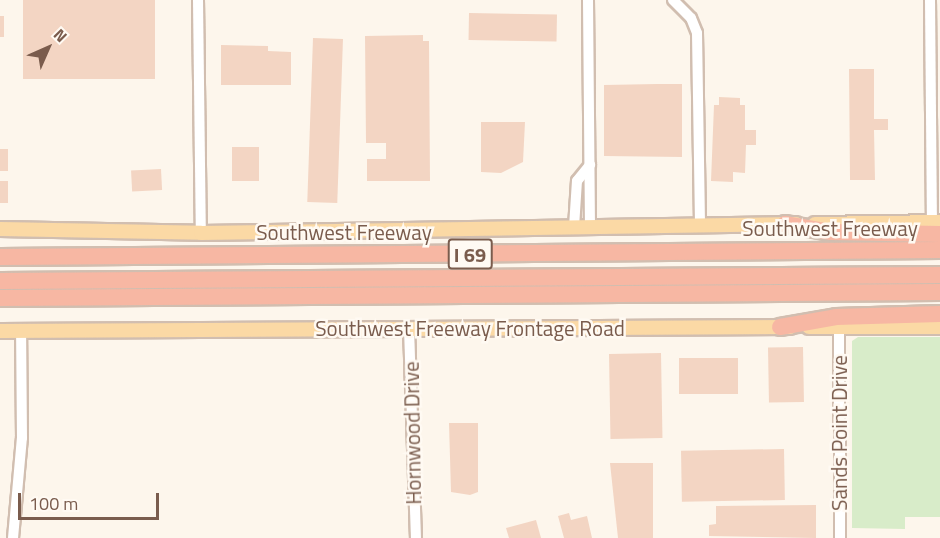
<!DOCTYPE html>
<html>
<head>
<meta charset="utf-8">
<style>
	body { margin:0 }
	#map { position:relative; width:940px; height:538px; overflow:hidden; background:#fdf6ec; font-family:"Titillium Web",sans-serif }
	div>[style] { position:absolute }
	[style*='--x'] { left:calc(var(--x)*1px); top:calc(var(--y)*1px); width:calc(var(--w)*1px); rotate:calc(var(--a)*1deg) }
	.green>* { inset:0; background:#d8ecc9 }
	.building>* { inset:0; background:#f3d5c3; transform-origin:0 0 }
	.roads { filter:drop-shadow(2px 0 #d1beb0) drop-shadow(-2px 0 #d1beb0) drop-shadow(0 2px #d1beb0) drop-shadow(0 -2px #d1beb0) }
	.minor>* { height:10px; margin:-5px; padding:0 5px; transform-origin:5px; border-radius:5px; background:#fff }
	.major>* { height:14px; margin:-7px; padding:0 7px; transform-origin:7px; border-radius:7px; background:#fbd9a5 }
	.highway>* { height:16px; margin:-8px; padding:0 8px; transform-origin:8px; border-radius:8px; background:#f7b7a3 }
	span { translate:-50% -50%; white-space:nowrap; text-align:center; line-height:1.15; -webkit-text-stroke:5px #fffaf3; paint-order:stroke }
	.shield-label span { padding:2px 4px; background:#fffaf3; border:2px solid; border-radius:4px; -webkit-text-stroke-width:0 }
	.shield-label { font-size:20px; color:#7a5c4d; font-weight:700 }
	.street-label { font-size:21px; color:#7a5c4d }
	.north { position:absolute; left:18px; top:18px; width:60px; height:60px; -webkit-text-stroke:4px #fffaf3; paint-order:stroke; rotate:45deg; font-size:16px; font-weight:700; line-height:24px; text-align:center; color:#7a5c4d }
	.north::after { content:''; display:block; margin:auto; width:21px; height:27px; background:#7a5c4d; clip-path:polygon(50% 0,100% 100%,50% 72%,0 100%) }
	.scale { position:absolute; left:18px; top:493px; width:141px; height:27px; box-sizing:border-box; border:3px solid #7a5c4d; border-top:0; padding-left:8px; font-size:18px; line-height:21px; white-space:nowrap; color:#7a5c4d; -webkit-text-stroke:4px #fffaf3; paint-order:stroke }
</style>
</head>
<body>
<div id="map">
	<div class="green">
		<div style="clip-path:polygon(858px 337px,940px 337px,940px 517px,905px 517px,905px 529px,852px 528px,852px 341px)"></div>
	</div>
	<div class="building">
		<div style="left:23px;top:0;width:132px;height:79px"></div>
		<div style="left:469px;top:13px;width:88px;height:27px;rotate:1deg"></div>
		<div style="left:0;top:16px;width:4px;height:21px"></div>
		<div style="clip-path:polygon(423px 35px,423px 41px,429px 41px,430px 181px,367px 181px,367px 159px,386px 159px,386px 143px,366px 143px,365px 36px)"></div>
		<div style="left:313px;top:38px;width:30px;height:164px;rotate:2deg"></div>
		<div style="clip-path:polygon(221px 45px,268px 46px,268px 51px,291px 52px,291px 85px,221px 85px)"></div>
		<div style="clip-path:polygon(849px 69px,874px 69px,874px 119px,888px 119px,888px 130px,874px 130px,875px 180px,850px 180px)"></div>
		<div style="clip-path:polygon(657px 84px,682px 84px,682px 157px,604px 156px,604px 85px)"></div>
		<div style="clip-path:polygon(719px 97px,740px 98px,740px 105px,745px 105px,745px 130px,756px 130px,756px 145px,746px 145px,745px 173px,733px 172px,733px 182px,711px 181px,714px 105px,719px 105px)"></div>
		<div style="clip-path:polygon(481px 122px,525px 122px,523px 162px,501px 173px,481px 172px)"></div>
		<div style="left:232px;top:147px;width:27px;height:34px"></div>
		<div style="left:0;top:149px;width:8px;height:22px"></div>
		<div style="left:161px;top:169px;width:21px;height:30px;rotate:87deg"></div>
		<div style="left:0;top:181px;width:8px;height:22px"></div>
		<div style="left:803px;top:347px;width:55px;height:35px;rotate:89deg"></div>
		<div style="left:661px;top:353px;width:85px;height:52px;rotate:89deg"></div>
		<div style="left:679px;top:358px;width:59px;height:36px"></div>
		<div style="clip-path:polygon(449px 423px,478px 423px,478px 492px,470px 495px,451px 492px)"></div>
		<div style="left:784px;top:449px;width:51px;height:103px;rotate:89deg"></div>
		<div style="clip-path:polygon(610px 463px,653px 463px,653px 538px,618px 538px)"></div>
		<div style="clip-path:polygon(816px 505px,816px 538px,709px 536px,709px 525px,716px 524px,716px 506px)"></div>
		<div style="clip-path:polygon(569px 513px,571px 520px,587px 516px,592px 538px,564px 538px,558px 516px)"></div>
		<div style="clip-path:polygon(536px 520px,541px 538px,509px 538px,506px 528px)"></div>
	</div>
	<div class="roads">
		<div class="minor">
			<div style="--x:198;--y:0;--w:233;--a:89.3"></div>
			<div style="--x:588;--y:0;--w:227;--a:89.5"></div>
			<div style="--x:673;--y:0;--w:25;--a:45"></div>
			<div style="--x:691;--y:18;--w:16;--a:68"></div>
			<div style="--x:697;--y:33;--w:193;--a:89.1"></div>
			<div style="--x:930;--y:0;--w:222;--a:89.5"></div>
			<div style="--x:574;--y:227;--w:46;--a:-86.3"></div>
			<div style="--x:577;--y:181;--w:21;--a:-51"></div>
			<div style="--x:839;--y:327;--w:211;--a:89.7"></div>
			<div style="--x:409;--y:328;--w:210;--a:88.1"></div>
			<div style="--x:13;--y:538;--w:100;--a:-84.9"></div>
			<div style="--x:22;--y:438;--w:107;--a:-90.5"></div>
		</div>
		<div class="major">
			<div style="--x:815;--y:224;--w:125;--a:-0.9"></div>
			<div style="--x:0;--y:229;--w:201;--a:1.1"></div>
			<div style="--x:201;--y:233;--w:595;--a:-0.87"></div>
			<div style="--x:809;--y:327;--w:131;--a:0"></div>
			<div style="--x:0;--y:331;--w:790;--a:-0.29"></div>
		</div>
		<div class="highway">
			<div style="--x:785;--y:224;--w:47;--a:9.9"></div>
			<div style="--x:831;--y:232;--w:109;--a:1.1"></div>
			<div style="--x:0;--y:257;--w:940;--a:-0.43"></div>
			<div style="--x:0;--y:281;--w:940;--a:-0.37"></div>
			<div style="--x:0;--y:298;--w:940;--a:-0.37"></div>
			<div style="--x:780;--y:327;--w:57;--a:-10.1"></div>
			<div style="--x:836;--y:317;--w:104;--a:-1.7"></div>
		</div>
	</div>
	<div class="shield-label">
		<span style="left:470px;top:254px">I 69</span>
	</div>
	<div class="street-label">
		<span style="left:830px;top:228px">Southwest Freeway</span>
		<span style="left:344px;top:232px">Southwest Freeway</span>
		<span style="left:470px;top:328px">Southwest Freeway Frontage Road</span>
		<span style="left:412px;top:433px;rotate:-91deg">Hornwood Drive</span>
		<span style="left:839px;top:433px;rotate:-90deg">Sands Point Drive</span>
	</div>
	<div class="north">N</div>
	<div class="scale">100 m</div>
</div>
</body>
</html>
